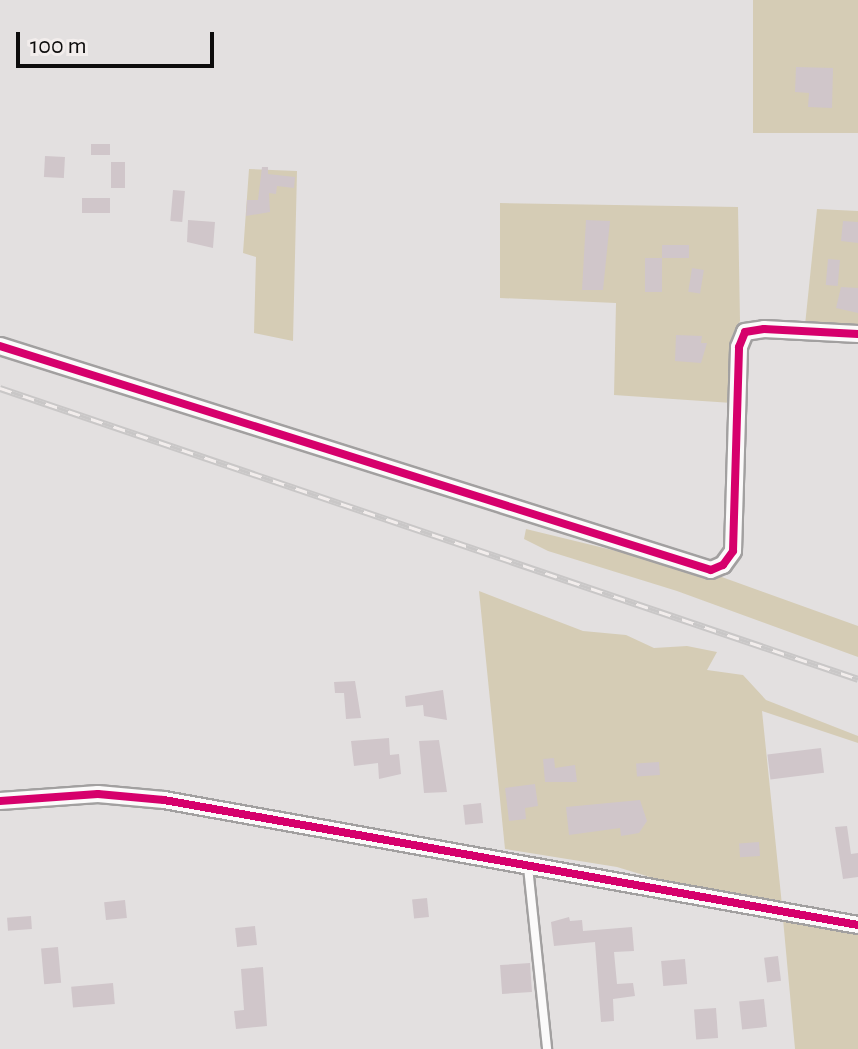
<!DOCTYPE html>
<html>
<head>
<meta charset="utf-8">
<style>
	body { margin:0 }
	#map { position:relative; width:858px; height:1049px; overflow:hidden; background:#e3e0e0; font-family:"Alegreya Sans",sans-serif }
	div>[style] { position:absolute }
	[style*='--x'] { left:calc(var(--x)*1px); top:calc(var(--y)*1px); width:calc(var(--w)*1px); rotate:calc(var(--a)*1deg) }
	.green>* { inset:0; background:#d5ccb5; transform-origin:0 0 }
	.building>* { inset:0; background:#d0c6ca; transform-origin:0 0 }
	.roads { filter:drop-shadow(2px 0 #a2a0a0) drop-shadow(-2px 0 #a2a0a0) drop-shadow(0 2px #a2a0a0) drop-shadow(0 -2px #a2a0a0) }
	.lane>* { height:8px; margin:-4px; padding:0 4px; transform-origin:4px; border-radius:4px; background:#fbfafa }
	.street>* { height:16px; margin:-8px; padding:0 8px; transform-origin:8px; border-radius:8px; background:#fbfafa }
	.rail>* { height:7px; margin-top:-3.5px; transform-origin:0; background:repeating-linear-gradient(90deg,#f2edec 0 12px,#c9c7c7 0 24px); box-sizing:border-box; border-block:2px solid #c9c7c7 }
	.cycleway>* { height:8px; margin:-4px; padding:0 4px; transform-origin:4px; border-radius:4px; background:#d6006c }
	span { translate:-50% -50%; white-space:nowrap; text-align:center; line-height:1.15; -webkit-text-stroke:7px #f2edec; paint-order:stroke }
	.scale { position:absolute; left:16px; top:32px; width:198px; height:36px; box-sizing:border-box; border:4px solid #0d0c0c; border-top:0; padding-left:10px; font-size:24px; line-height:28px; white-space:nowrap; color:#0d0c0c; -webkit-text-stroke:6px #f2edec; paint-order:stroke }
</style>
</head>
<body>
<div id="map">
	<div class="green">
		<div style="left:753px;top:0;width:105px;height:133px"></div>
		<div style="clip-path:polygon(249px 169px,297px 171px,293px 341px,254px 333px,256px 257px,243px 253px)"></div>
		<div style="clip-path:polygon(500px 203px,738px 207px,740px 321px,732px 336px,732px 403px,614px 395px,616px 303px,500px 298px)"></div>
		<div style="clip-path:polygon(817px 209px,858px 211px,858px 330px,805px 325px)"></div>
		<div style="clip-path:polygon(526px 529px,719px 576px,858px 626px,858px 657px,677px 591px,548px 551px,524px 539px)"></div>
		<div style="clip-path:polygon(479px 591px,583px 631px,626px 635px,654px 648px,687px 646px,717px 652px,707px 670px,743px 675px,766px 700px,858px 736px,858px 743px,762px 711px,782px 905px,699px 892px,617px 867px,505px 849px)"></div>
		<div style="clip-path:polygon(783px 919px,858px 932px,858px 1049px,795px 1049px)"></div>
	</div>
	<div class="building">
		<div style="clip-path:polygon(796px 67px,833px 68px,832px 108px,808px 107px,809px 93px,795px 92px)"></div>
		<div style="left:91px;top:144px;width:19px;height:11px"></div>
		<div style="left:45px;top:156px;width:20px;height:21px;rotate:3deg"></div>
		<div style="left:111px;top:162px;width:14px;height:26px"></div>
		<div style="clip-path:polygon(262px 167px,268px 167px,268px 174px,295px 177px,294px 188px,277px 186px,276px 194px,269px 193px,270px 212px,246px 216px,247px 200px,258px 200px)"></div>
		<div style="left:173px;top:190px;width:12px;height:31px;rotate:5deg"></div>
		<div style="left:82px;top:198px;width:28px;height:15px"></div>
		<div style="clip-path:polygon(188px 220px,215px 222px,213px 248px,187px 242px)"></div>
		<div style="clip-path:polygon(586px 220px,610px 221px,603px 290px,582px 290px)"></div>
		<div style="clip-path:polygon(843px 221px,858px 222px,858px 243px,841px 241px)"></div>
		<div style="left:662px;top:245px;width:27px;height:13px"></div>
		<div style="left:645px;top:258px;width:17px;height:34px"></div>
		<div style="left:828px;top:259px;width:12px;height:26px;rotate:5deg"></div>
		<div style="left:692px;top:268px;width:12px;height:24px;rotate:9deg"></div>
		<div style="clip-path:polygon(841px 287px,858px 288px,858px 313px,836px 308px)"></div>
		<div style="clip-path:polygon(676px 335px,702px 336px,701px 343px,707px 343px,701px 363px,675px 361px)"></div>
		<div style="clip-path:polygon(355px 681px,361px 718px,346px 719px,344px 693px,335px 693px,334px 682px)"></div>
		<div style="clip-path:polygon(443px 690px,447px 720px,424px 716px,423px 705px,406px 707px,405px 696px)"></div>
		<div style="clip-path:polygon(389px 738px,390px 755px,399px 754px,401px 774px,379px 779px,378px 763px,354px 766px,351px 741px)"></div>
		<div style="clip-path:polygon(439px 740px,447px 792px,424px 793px,419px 741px)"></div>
		<div style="left:821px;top:748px;width:25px;height:54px;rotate:83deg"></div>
		<div style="clip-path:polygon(554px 758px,555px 768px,575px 765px,577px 782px,545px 782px,543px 759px)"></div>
		<div style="left:659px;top:762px;width:13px;height:23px;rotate:86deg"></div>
		<div style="clip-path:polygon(535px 784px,538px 806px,525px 808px,526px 819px,509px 821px,505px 788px)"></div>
		<div style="clip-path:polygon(640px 800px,647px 821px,639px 833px,621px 836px,620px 828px,569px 835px,566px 807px)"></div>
		<div style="left:481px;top:803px;width:20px;height:18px;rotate:84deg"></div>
		<div style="clip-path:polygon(847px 826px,851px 854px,858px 853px,858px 877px,843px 879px,835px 827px)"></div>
		<div style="left:759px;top:842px;width:14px;height:20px;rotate:86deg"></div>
		<div style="left:427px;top:898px;width:19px;height:15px;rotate:84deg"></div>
		<div style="left:125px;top:900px;width:18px;height:21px;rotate:84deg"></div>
		<div style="left:31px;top:916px;width:13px;height:24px;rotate:86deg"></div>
		<div style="clip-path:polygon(569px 917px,570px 921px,582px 920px,583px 931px,632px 927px,634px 951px,614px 952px,617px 984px,633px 983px,635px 996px,613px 999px,614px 1021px,601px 1022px,595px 942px,554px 946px,551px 922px)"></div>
		<div style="left:255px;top:926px;width:19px;height:20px;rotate:84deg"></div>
		<div style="left:58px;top:947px;width:36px;height:17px;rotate:85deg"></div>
		<div style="left:778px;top:956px;width:25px;height:14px;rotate:83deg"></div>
		<div style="left:685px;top:959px;width:25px;height:24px;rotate:85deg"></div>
		<div style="left:530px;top:963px;width:29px;height:30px;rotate:86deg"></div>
		<div style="clip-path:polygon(263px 967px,267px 1026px,236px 1029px,234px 1011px,244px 1010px,241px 969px)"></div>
		<div style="left:113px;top:983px;width:21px;height:42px;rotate:85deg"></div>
		<div style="left:764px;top:999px;width:28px;height:25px;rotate:84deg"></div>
		<div style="left:716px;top:1008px;width:30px;height:22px;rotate:86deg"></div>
	</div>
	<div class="roads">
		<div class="lane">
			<div style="--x:528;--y:867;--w:183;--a:84"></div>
		</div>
		<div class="street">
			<div style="--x:0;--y:346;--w:745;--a:17.49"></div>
			<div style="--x:711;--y:570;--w:13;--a:-23"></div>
			<div style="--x:723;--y:565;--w:17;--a:-54"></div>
			<div style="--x:733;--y:551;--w:204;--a:-88.3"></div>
			<div style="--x:739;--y:347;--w:16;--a:-68"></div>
			<div style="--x:745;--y:332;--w:19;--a:-9"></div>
			<div style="--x:764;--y:329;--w:94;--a:3"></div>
			<div style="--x:0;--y:801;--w:98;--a:-4.1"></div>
			<div style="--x:98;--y:794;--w:66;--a:5.2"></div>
			<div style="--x:164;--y:800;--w:705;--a:10.21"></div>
		</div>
	</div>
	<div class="rail">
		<div style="--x:0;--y:388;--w:906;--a:18.73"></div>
	</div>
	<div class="cycleway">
		<div style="--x:0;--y:346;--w:745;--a:17.49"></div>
		<div style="--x:711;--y:570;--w:13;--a:-23"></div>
		<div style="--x:723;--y:565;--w:17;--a:-54"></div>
		<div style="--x:733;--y:551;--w:204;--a:-88.3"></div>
		<div style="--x:739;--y:347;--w:16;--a:-68"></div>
		<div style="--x:745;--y:332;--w:19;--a:-9"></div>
		<div style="--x:764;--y:329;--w:94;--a:3"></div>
		<div style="--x:0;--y:801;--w:98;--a:-4.1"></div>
		<div style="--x:98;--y:794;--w:66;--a:5.2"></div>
		<div style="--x:164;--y:800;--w:705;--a:10.21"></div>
	</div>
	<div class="scale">100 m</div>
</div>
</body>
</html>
